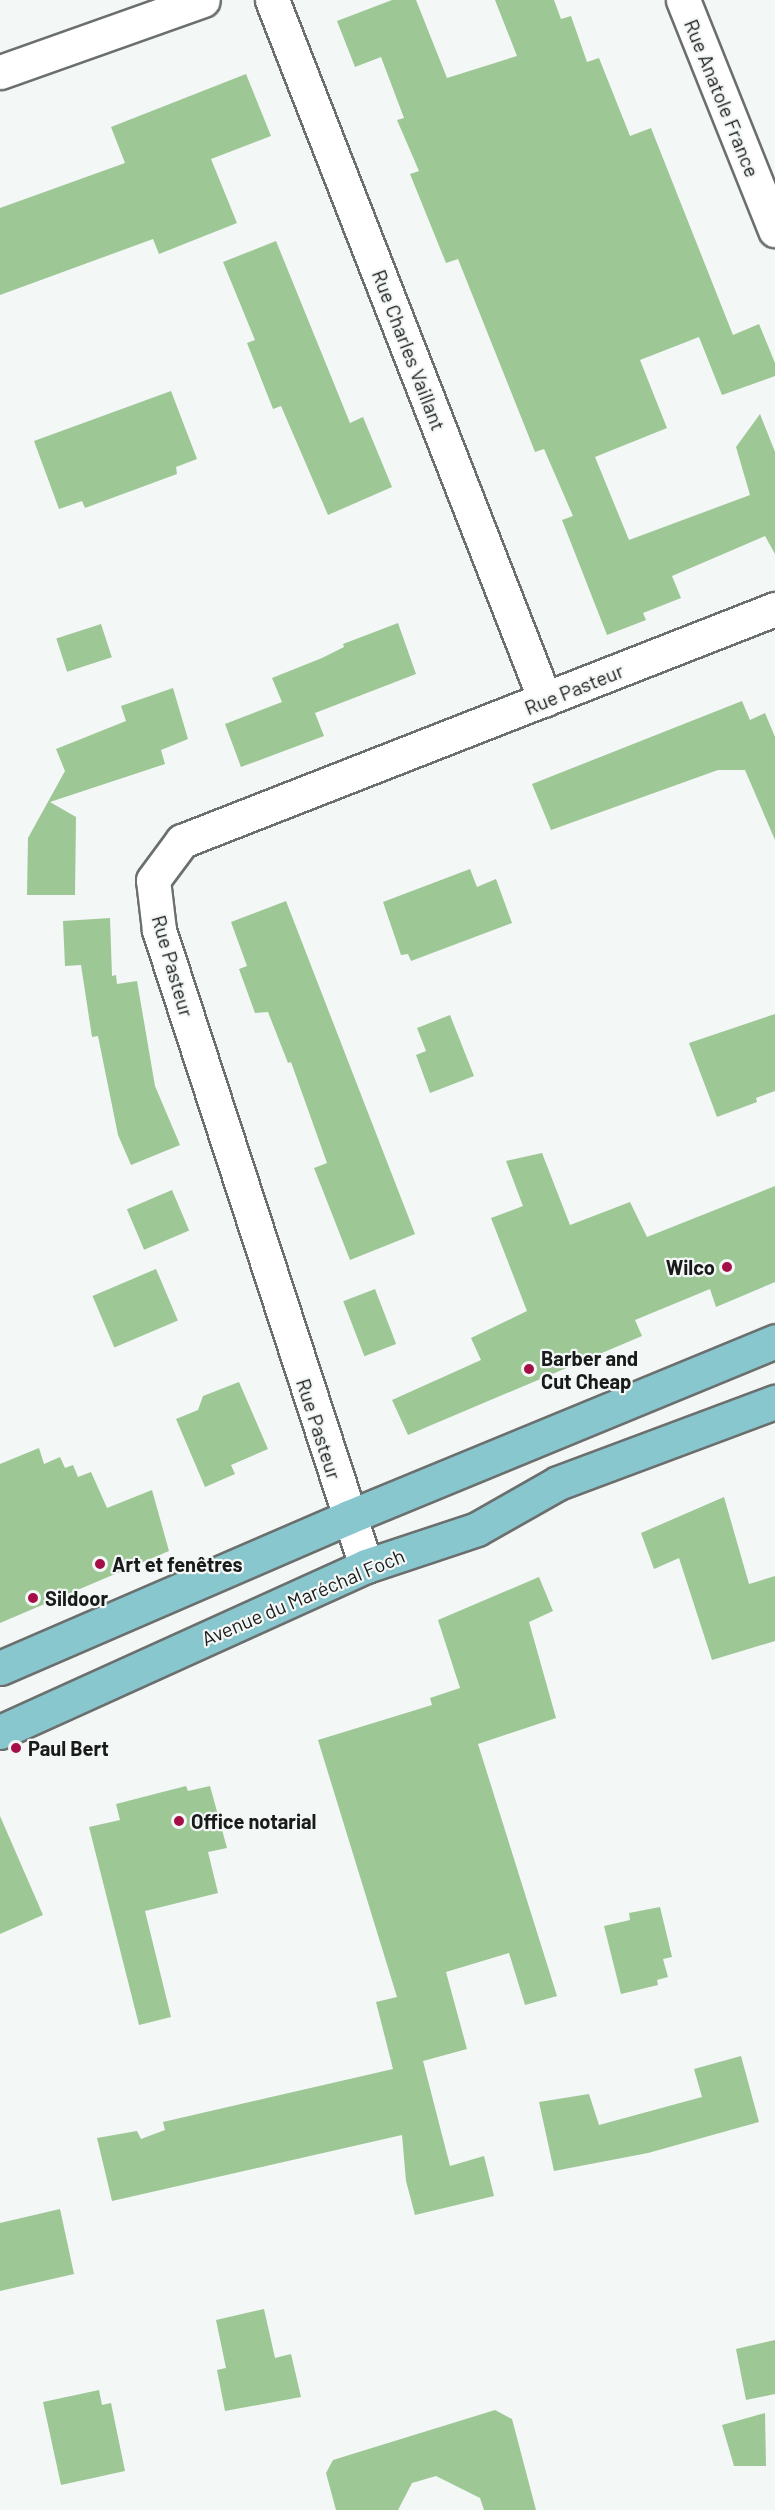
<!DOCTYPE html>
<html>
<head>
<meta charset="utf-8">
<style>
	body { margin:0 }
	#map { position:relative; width:775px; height:2510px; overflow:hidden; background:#f3f7f6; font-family:Barlow,sans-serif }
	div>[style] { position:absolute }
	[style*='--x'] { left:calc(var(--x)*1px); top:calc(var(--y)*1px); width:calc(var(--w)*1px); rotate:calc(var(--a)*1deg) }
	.building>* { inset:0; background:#9ec796; transform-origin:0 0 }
	.roads { filter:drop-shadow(2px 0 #6b6f6e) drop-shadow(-2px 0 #6b6f6e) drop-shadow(0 2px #6b6f6e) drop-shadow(0 -2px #6b6f6e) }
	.minor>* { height:33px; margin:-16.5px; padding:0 16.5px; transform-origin:16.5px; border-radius:16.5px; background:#fff }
	.major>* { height:33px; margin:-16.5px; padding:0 16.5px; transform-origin:16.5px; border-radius:16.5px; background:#89c7cf }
	.dots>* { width:16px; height:16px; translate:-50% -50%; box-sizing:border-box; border:3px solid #f3f7f6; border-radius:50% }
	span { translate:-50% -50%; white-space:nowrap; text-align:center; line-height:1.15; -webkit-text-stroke:4.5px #f3f7f6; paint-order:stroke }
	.street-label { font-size:20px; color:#191a1a }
	.poi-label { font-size:20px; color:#191a1a; font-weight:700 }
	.right { translate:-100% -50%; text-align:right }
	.left { translate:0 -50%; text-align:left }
</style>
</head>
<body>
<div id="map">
	<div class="building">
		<div style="clip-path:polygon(392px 0,416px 0,447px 78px,517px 56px,495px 0,554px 0,561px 19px,571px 16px,587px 62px,599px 58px,630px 136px,651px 128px,733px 335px,759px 324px,775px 363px,775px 376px,722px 395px,699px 337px,640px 360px,667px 428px,595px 457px,629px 540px,750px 495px,736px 447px,760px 414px,775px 452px,775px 554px,765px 536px,672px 576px,681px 598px,643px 613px,646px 620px,607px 635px,562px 520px,573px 516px,544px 449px,535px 452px,458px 259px,446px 263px,410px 174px,419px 171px,397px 120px,404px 118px,381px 57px,355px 67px,337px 21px)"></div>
		<div style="clip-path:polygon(246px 74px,271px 136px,211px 159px,237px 223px,159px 254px,153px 239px,0 295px,0 208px,125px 163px,111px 127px)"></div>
		<div style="clip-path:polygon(276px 241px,350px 423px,363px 417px,392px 487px,328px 515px,281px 406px,273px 409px,247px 343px,255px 340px,223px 262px)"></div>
		<div style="clip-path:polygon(171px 391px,197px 459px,176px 467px,177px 474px,85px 508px,82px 501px,59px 509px,34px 441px)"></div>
		<div style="clip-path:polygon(398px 623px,416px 674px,315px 713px,324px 736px,241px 767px,225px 724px,282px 702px,272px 678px,322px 658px,344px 647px,343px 644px)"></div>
		<div style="left:101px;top:624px;width:35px;height:47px;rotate:72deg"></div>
		<div style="clip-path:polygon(173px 688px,188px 739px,161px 750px,165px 764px,50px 802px,76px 817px,75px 895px,27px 895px,28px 838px,65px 771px,56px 749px,126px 721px,121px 706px)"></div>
		<div style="clip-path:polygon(742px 701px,750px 720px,765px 713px,775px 737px,775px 840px,745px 770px,718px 770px,551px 830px,532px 784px)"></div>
		<div style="clip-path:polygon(470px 869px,477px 887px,496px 879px,512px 923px,411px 961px,408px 954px,401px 955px,383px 902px)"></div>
		<div style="clip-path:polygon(286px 901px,415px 1234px,350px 1260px,314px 1168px,327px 1163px,291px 1062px,288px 1063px,268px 1012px,255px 1013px,239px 969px,247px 966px,231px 922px)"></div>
		<div style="clip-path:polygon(110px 918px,112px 976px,116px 975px,117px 984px,137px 981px,155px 1086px,180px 1145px,131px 1165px,118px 1135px,98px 1036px,92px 1037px,81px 965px,65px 966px,63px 921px)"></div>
		<div style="clip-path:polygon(775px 1014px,775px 1091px,756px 1098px,757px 1102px,717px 1117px,689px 1043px)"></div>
		<div style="clip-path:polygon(450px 1015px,474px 1076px,430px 1093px,416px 1055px,426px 1051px,417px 1028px)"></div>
		<div style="clip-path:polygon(542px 1153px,570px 1225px,630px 1202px,647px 1237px,775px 1186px,775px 1282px,716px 1307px,710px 1289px,635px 1320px,642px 1336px,408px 1435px,392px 1400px,481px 1360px,471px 1338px,527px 1311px,491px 1218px,523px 1206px,506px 1161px)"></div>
		<div style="left:172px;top:1190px;width:44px;height:49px;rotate:67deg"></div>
		<div style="left:156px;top:1269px;width:56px;height:69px;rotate:67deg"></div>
		<div style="left:375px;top:1289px;width:59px;height:34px;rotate:69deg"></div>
		<div style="clip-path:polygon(239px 1382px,268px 1449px,231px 1465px,235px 1474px,205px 1487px,176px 1419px,198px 1410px,203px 1396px)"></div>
		<div style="clip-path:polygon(39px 1448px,44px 1464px,60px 1457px,65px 1468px,73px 1465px,78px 1477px,91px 1472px,107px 1508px,152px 1490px,169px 1551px,0 1623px,0 1464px)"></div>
		<div style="clip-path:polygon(724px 1497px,749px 1584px,775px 1576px,775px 1641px,712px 1660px,679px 1558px,654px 1569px,641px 1533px)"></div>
		<div style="clip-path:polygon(539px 1577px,553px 1611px,529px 1622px,556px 1718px,478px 1744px,557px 1996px,525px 2005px,509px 1953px,446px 1972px,467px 2049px,423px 2061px,450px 2166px,484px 2156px,494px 2196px,415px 2215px,406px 2181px,402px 2135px,112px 2201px,97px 2138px,137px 2131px,141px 2139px,165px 2130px,163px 2122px,393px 2069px,376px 2002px,397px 1997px,318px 1740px,432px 1705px,430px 1698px,460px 1688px,438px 1620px)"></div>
		<div style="clip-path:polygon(186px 1786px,188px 1791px,210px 1786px,227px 1848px,208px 1852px,218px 1893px,145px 1911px,171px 2017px,139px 2025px,89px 1827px,120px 1820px,116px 1804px)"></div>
		<div style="clip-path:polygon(0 1816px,43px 1915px,0 1934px)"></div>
		<div style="clip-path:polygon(660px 1907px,672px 1957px,663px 1959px,668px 1977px,657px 1980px,658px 1985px,621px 1994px,604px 1926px,630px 1920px,629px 1913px)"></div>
		<div style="clip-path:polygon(741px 2056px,759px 2122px,648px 2153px,554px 2171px,539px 2102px,589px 2094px,599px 2125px,702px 2097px,694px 2069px)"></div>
		<div style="clip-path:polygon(60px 2209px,74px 2274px,0 2291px,0 2223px)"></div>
		<div style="clip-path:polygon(264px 2309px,275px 2358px,291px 2354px,301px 2397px,225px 2411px,217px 2370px,226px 2368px,216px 2320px)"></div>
		<div style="clip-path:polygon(775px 2340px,775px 2394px,746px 2400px,736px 2349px)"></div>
		<div style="clip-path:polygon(99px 2390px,102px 2405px,111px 2403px,125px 2471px,61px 2485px,43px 2402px)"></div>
		<div style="clip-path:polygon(495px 2410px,512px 2419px,536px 2510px,484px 2510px,480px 2498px,436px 2476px,412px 2483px,398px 2510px,336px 2510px,326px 2473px,333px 2460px)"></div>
		<div style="clip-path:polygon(765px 2413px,766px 2466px,734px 2466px,722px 2425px)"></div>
	</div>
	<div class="roads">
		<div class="minor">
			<div style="--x:272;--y:0;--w:751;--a:68.69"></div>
			<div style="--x:683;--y:0;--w:248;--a:68.2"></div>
			<div style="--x:0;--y:72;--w:215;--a:-19.5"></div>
			<div style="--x:366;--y:1566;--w:669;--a:-108.03"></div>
			<div style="--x:159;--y:930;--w:50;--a:-96.8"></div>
			<div style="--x:153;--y:880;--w:49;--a:-53.4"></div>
			<div style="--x:182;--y:841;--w:637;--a:-21.37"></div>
		</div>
		<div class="major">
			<div style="--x:0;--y:1668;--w:380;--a:-23.4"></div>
			<div style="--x:349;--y:1517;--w:461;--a:-22.4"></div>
			<div style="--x:0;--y:1732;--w:402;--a:-24.4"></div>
			<div style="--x:366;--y:1566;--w:117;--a:-18.4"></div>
			<div style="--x:477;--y:1529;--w:93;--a:-29.6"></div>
			<div style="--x:558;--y:1483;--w:232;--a:-20.5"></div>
		</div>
	</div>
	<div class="dots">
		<div style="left:727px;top:1267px;background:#a50e47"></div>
		<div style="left:529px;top:1369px;background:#a50e47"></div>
		<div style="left:100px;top:1564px;background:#a50e47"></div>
		<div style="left:33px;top:1598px;background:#a50e47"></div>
		<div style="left:16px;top:1748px;background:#a50e47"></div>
		<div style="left:179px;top:1821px;background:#a50e47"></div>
	</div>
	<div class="street-label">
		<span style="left:722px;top:98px;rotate:68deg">Rue Anatole France</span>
		<span style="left:409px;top:350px;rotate:69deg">Rue Charles Vaillant</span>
		<span style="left:574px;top:689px;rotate:-22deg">Rue Pasteur</span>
		<span style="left:173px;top:966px;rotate:74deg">Rue Pasteur</span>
		<span style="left:319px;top:1429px;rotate:72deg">Rue Pasteur</span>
		<span style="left:303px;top:1597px;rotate:-23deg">Avenue du Maréchal Foch</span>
	</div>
	<div class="poi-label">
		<span class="right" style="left:715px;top:1267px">Wilco</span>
		<span class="left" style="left:541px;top:1370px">Barber and<br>Cut Cheap</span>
		<span class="left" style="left:112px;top:1564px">Art et fenêtres</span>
		<span class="left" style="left:45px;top:1598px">Sildoor</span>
		<span class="left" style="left:28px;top:1748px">Paul Bert</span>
		<span class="left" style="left:191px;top:1821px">Office notarial</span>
	</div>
</div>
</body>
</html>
